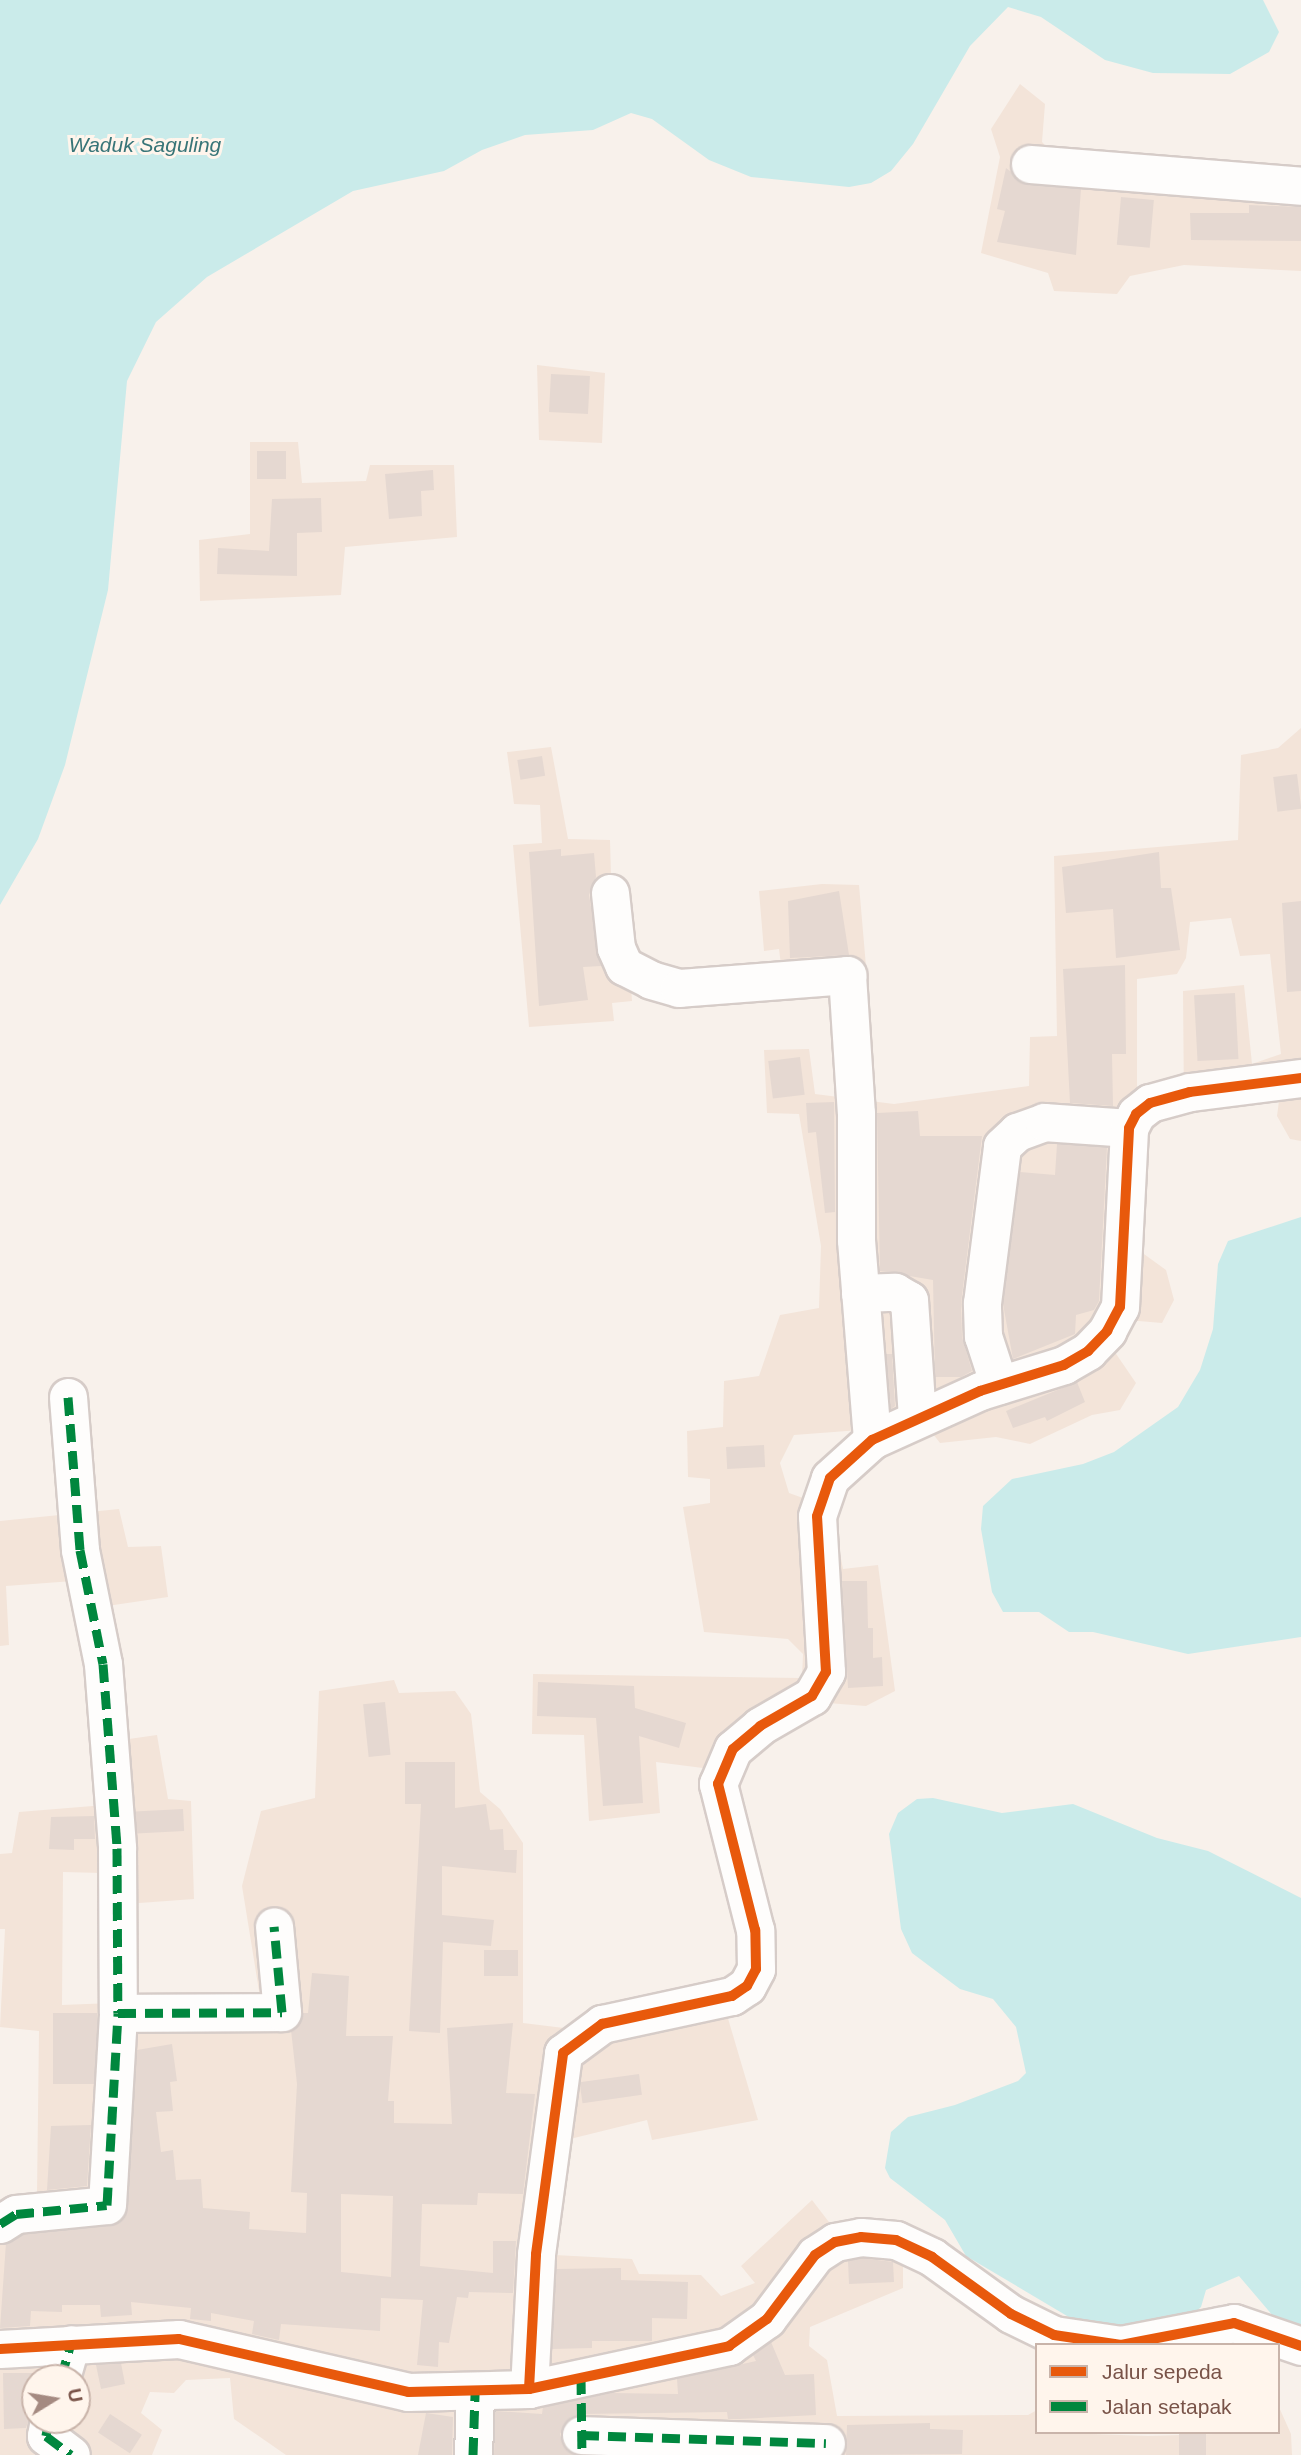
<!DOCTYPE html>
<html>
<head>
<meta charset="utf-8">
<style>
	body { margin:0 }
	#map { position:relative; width:1301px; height:2455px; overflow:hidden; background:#f8f1eb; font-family:Helvetica,sans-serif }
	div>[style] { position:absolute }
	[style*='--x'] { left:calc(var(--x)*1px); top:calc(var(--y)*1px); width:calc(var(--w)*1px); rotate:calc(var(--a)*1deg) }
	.residential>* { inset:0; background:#f3e4d9 }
	.water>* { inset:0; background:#caebea }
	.building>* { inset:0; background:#e5d8d1; transform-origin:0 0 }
	.roads { filter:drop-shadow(2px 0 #d6ccc8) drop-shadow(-2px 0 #d6ccc8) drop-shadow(0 2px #d6ccc8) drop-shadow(0 -2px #d6ccc8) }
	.minor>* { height:37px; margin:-18.5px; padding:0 18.5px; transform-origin:18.5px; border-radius:18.5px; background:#fefdfc }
	.quiet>* { height:9px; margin-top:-4.5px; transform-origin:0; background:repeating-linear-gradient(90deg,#00873e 0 18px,transparent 0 27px) }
	.cycleway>* { height:10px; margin:-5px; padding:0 5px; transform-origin:5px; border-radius:5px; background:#e8590c }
	span { translate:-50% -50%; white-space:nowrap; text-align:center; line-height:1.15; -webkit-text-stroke:6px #fff5ec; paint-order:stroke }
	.water-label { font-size:21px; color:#387578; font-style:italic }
	.legend { position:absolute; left:1035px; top:2343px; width:245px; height:91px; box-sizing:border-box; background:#fff5ec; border:2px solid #c9b4aa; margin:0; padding:9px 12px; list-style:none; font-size:21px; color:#795348 }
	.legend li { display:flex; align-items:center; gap:14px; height:35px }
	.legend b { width:35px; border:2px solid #c9b4aa }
	.north { position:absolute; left:21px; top:2364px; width:70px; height:70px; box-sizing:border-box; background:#fff5ec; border:2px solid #c9b4aa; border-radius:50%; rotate:79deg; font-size:19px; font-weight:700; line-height:28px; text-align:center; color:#795348 }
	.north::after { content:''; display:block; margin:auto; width:24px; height:32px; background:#a58a81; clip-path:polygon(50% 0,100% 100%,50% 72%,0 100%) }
</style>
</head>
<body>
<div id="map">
	<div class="residential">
		<div style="clip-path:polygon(1020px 84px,1045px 104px,1042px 142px,1056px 157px,1301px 176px,1301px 271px,1184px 265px,1130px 276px,1117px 294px,1054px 291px,1048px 273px,981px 253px,1000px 157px,991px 129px)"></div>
		<div style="clip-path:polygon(537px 365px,605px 373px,602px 443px,539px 440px)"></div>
		<div style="clip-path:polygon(250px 442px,298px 442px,302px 483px,366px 481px,370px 465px,454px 465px,457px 537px,345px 547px,341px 595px,200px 601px,199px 540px,250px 534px)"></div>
		<div style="clip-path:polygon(1301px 728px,1301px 1141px,1290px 1139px,1277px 1116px,1280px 1093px,1184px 1106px,1183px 991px,1244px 985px,1252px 1064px,1281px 1054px,1270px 954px,1240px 956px,1231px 918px,1190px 922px,1186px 958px,1177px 974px,1137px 979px,1137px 1249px,1166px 1270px,1174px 1300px,1162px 1323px,1127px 1320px,1110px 1345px,1136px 1383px,1120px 1410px,1092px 1415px,1030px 1444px,996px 1437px,940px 1443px,926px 1425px,794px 1435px,780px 1463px,789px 1493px,831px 1508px,843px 1569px,878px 1565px,895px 1691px,866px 1706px,815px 1702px,764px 1736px,749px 1761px,734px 1772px,656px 1762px,660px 1813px,589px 1821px,584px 1735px,532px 1734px,533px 1674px,802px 1678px,803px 1654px,788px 1639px,704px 1632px,683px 1507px,710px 1503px,710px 1479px,688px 1477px,687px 1431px,723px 1427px,724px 1381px,759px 1376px,780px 1315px,819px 1308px,821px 1246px,799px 1114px,767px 1113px,764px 1050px,809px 1049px,815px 1094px,894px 1104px,1029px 1086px,1030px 1037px,1057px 1036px,1054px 856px,1238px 840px,1241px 755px,1278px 748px)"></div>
		<div style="clip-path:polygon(551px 747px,568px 839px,610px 840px,611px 876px,624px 881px,632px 1001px,612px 1003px,614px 1021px,529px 1027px,513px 845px,542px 843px,540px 805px,514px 804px,507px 752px)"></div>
		<div style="clip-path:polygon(822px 884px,859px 885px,867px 978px,784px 989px,779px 949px,764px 951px,759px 891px)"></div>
		<div style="clip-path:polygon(119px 1509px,128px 1547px,161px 1546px,168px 1597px,80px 1610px,73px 1581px,6px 1586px,9px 1645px,0 1646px,0 1521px)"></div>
		<div style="clip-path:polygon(evenodd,394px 1680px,399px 1693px,455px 1691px,471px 1714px,480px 1792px,500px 1809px,523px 1843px,523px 2023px,564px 2028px,719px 1988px,758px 2120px,652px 2140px,647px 2120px,566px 2140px,554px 2255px,632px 2259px,639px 2274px,701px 2275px,721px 2296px,755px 2283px,741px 2266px,812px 2200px,832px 2226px,903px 2231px,903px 2288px,810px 2327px,809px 2346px,827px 2360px,837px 2416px,1028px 2415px,1037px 2410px,1037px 2432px,1148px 2436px,1278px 2432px,1278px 2405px,1291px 2434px,1292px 2455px,286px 2455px,234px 2419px,230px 2378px,186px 2380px,174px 2393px,150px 2392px,141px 2413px,162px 2430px,152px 2455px,0 2455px,0 2208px,37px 2193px,39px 2031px,0 2027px,5px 1929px,0 1929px,0 1854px,12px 1853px,19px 1812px,105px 1805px,101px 1743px,157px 1735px,168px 1799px,191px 1801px,194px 1899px,112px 1905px,102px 1873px,63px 1872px,62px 2005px,260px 1997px,242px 1886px,261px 1811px,315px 1798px,319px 1691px,394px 1680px,35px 2378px,77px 2378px,77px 2420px,35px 2420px,35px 2378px)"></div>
	</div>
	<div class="water">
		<div style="clip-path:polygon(0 0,1263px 0,1279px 32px,1269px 52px,1230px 74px,1153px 73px,1105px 60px,1041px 17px,1008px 7px,970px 46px,913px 144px,891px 171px,871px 183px,849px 187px,751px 177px,709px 160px,652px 119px,631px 113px,593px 130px,525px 135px,482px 150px,444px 171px,353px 191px,207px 277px,156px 322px,127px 381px,108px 590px,65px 765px,38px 839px,0 905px)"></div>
		<div style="clip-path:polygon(1301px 1217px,1301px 1637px,1188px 1654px,1093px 1632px,1069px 1632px,1039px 1612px,1003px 1612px,992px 1592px,981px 1529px,983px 1506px,1012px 1479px,1083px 1464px,1114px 1452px,1178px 1407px,1200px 1370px,1213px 1329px,1218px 1264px,1228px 1241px)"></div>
		<div style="clip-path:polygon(933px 1798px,1002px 1813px,1073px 1804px,1157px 1838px,1208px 1851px,1301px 1898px,1301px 2333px,1285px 2330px,1239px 2276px,1206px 2290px,1201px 2307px,1179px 2328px,1089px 2329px,966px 2256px,945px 2220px,890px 2178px,885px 2168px,891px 2132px,908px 2117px,955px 2105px,1018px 2081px,1026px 2073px,1016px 2027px,993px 1999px,960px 1989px,912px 1953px,901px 1929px,889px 1834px,898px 1813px,917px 1799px)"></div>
	</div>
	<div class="building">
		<div style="clip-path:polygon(1006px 168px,1028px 185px,1081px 189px,1076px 255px,997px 242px,1005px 211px,997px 209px)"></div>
		<div style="left:1121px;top:197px;width:33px;height:48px;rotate:5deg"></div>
		<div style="clip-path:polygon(1249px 205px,1301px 207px,1301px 241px,1191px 240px,1190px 213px,1249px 213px)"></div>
		<div style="left:551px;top:374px;width:39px;height:38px;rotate:3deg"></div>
		<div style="left:257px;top:451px;width:29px;height:28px"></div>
		<div style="clip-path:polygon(433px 470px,434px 490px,421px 491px,422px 516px,389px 519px,385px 474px)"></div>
		<div style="clip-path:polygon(321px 498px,322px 532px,297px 533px,297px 576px,217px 574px,218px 548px,269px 551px,272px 499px)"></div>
		<div style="left:542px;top:756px;width:20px;height:25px;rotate:81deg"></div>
		<div style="left:1297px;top:774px;width:35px;height:24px;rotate:83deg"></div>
		<div style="clip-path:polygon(561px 849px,561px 856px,594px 853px,596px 877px,589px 895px,601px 966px,583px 967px,588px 1000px,539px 1006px,529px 852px)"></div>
		<div style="clip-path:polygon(1159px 852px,1161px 888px,1171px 888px,1180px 950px,1116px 958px,1113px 909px,1066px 913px,1062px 867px)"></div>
		<div style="clip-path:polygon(839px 891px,849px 955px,790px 958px,788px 901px)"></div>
		<div style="clip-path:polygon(1301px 901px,1301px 991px,1287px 992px,1282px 903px)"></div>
		<div style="clip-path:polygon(1125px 965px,1126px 1054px,1112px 1054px,1113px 1106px,1070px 1103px,1063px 969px)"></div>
		<div style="left:1235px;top:993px;width:66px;height:41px;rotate:87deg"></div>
		<div style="left:800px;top:1057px;width:38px;height:32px;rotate:83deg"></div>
		<div style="clip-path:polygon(834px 1102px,835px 1212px,825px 1213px,816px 1132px,808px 1133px,806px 1103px)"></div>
		<div style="clip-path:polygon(918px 1111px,920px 1136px,982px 1136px,961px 1303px,962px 1337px,972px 1371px,961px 1377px,935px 1377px,933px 1280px,880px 1271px,877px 1113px)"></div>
		<div style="clip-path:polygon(1057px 1144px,1107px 1147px,1099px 1301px,1094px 1310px,1076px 1315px,1075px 1334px,1013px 1359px,1003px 1304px,1020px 1172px,1055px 1175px)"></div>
		<div style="clip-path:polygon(886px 1354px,892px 1354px,895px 1406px,891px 1409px)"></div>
		<div style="clip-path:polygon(1077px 1382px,1085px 1402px,1047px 1421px,1045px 1417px,1013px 1428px,1006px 1411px)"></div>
		<div style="left:764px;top:1445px;width:22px;height:38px;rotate:87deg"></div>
		<div style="clip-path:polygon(842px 1581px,867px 1581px,868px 1628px,873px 1628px,873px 1658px,882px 1657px,883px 1686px,848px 1688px)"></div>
		<div style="clip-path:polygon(538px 1682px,634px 1686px,635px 1708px,686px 1723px,679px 1748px,639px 1736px,643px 1803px,603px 1806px,596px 1718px,537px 1716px)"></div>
		<div style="left:385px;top:1702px;width:53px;height:22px;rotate:84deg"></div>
		<div style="clip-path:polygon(405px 1762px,455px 1762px,455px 1808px,486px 1804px,490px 1830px,503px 1829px,504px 1850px,517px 1850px,516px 1873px,442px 1866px,442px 1915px,494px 1920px,491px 1946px,443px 1942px,440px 2033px,409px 2031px,421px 1804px,405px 1804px)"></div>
		<div style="left:183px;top:1809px;width:22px;height:48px;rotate:87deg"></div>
		<div style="clip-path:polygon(94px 1816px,95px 1839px,74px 1839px,74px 1850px,49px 1849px,51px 1817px)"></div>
		<div style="left:484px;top:1950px;width:34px;height:26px"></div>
		<div style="clip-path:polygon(evenodd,312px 1973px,349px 1976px,346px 2036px,393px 2036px,388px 2101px,394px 2101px,394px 2123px,452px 2124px,447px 2028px,513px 2023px,506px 2093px,535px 2094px,523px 2194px,478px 2193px,477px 2205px,422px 2204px,420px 2266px,493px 2273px,493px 2241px,516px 2241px,513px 2293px,469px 2292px,468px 2298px,457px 2297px,449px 2343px,439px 2342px,438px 2367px,417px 2365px,423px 2300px,381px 2298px,380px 2331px,281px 2324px,279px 2340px,252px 2334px,254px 2321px,211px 2313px,211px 2321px,190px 2319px,191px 2308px,131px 2302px,132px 2315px,101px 2317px,100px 2305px,62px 2305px,62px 2312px,31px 2311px,30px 2326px,0 2328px,6px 2243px,23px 2234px,110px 2226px,125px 2215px,137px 2050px,172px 2044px,177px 2081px,170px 2082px,173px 2111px,156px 2112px,161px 2152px,173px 2150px,176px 2180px,201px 2179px,203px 2208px,250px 2212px,249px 2229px,306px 2233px,307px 2193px,291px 2192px,297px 2084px,291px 2030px,302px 2013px,308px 2013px,312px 1973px,341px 2194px,393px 2196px,391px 2277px,341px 2272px,341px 2194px)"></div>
		<div style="left:53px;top:2013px;width:44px;height:71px"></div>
		<div style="left:639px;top:2074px;width:21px;height:60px;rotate:82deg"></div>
		<div style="clip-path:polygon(91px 2125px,87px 2186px,47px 2190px,51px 2126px)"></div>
		<div style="clip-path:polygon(862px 2258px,893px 2262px,894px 2282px,849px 2284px,848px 2261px)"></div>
		<div style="clip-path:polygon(621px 2268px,621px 2280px,688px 2282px,687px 2319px,652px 2318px,652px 2341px,592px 2341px,592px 2348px,552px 2349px,556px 2269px)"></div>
		<div style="clip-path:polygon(771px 2342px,785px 2375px,814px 2374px,816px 2415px,739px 2419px,728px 2419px,727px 2412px,581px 2414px,571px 2417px,560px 2434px,563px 2445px,577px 2455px,494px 2455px,495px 2411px,542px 2414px,543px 2407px,612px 2393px,678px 2394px,677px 2379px,756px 2361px,753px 2355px)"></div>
		<div style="clip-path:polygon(121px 2363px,125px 2384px,101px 2389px,96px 2365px)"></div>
		<div style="clip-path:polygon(3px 2373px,33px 2373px,33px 2406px,26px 2428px,4px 2429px)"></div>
		<div style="clip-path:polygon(426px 2413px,453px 2417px,452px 2455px,418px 2455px)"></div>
		<div style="left:110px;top:2414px;width:38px;height:22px;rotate:33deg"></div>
		<div style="clip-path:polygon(930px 2423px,930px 2429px,963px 2430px,962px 2454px,846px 2455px,847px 2425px)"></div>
		<div style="left:1179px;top:2432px;width:27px;height:23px"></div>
	</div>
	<div class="roads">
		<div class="minor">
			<div style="--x:1030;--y:164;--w:272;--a:4.6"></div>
			<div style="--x:610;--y:893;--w:55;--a:83.8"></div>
			<div style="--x:616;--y:948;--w:20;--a:66"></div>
			<div style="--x:624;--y:966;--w:30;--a:27"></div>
			<div style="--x:651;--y:980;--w:29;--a:16"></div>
			<div style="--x:679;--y:988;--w:169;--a:-4.4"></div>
			<div style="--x:847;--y:975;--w:138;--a:86.3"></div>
			<div style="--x:856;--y:1113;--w:127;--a:90"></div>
			<div style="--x:856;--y:1240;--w:201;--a:85.4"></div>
			<div style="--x:860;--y:1293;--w:35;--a:-2"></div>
			<div style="--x:895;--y:1292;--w:16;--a:30"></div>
			<div style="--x:909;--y:1300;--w:118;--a:86.1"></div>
			<div style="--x:999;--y:1385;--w:52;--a:-108.1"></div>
			<div style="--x:983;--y:1336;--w:33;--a:-92"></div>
			<div style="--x:982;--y:1303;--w:158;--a:-82.7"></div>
			<div style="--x:1002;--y:1146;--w:21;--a:-43"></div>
			<div style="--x:1017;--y:1132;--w:29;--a:-20"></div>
			<div style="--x:1044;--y:1122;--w:85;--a:4"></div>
			<div style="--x:68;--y:1397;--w:153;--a:85.5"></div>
			<div style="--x:80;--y:1550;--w:116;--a:78.6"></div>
			<div style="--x:103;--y:1664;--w:185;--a:85.6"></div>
			<div style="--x:117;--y:1848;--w:165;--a:89.7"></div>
			<div style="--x:0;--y:2224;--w:19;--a:-32"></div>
			<div style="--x:16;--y:2214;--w:91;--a:-5.6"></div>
			<div style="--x:107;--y:2205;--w:192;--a:-86.7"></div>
			<div style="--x:118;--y:2013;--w:164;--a:-0.3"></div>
			<div style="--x:282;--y:2012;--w:86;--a:-95.3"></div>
			<div style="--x:0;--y:2349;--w:179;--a:-3.2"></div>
			<div style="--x:179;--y:2339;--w:235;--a:13"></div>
			<div style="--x:408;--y:2392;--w:121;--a:-1.4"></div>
			<div style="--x:529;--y:2389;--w:205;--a:-12.1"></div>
			<div style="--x:729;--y:2346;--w:47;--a:-35.4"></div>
			<div style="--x:767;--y:2319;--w:80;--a:-53.1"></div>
			<div style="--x:815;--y:2255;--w:24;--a:-33"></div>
			<div style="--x:835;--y:2242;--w:26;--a:-11"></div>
			<div style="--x:861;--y:2237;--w:35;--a:5"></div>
			<div style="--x:896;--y:2240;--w:40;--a:25"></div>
			<div style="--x:932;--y:2257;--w:97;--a:35.8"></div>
			<div style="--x:1011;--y:2314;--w:48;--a:26"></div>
			<div style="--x:1054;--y:2335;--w:68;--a:8.5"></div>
			<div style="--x:1121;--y:2345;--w:115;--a:-11"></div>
			<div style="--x:1234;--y:2323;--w:71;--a:18.9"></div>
			<div style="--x:61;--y:2378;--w:35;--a:-74"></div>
			<div style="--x:529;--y:2389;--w:135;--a:-87"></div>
			<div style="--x:536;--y:2254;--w:203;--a:-82.3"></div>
			<div style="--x:563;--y:2053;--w:49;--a:-36.6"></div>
			<div style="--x:602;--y:2024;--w:133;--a:-12.2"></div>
			<div style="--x:732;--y:1996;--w:18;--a:-34"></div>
			<div style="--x:747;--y:1986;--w:19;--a:-62"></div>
			<div style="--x:756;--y:1969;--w:39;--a:-91"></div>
			<div style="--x:755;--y:1930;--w:151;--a:-104.2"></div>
			<div style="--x:718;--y:1784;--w:38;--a:-67"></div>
			<div style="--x:733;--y:1749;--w:35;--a:-40"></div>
			<div style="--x:760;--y:1726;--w:60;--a:-30"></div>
			<div style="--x:812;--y:1696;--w:28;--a:-60"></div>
			<div style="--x:826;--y:1672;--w:156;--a:-93.3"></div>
			<div style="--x:817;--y:1516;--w:40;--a:-71.1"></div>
			<div style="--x:830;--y:1478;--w:57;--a:-42.1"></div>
			<div style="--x:872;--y:1440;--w:119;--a:-24.4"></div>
			<div style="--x:980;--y:1391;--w:88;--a:-17.2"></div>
			<div style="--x:1064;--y:1365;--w:28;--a:-30"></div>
			<div style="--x:1088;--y:1351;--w:28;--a:-46"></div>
			<div style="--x:1107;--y:1331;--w:27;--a:-62"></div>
			<div style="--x:1120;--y:1307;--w:179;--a:-87.1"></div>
			<div style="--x:1129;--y:1128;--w:16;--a:-63"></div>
			<div style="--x:1136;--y:1114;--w:18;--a:-38"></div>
			<div style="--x:1150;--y:1103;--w:41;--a:-15.4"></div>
			<div style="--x:1190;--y:1092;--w:112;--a:-7.2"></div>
			<div style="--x:49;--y:2420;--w:16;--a:101"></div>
			<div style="--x:46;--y:2436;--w:31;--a:37"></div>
			<div style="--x:581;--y:2435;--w:245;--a:1.9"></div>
			<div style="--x:473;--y:2455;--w:61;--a:-88.1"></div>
		</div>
	</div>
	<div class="quiet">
		<div style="--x:68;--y:1397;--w:153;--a:85.5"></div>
		<div style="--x:80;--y:1550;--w:116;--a:78.6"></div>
		<div style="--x:103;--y:1664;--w:185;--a:85.6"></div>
		<div style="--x:117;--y:1848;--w:165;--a:89.7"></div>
		<div style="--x:0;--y:2224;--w:19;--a:-32"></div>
		<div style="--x:16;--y:2214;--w:91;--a:-5.6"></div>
		<div style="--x:107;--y:2205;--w:192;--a:-86.7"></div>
		<div style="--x:118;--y:2013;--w:164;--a:-0.3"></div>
		<div style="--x:282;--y:2012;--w:86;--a:-95.3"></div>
		<div style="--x:581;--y:2376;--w:79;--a:89.3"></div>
		<div style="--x:61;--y:2378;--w:35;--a:-74"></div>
		<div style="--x:49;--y:2420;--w:16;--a:101"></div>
		<div style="--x:46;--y:2436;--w:31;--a:37"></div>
		<div style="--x:581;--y:2435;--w:245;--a:1.9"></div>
		<div style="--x:473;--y:2455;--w:61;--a:-88.1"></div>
	</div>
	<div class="cycleway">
		<div style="--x:0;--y:2349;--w:179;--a:-3.2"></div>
		<div style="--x:179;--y:2339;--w:235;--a:13"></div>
		<div style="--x:408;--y:2392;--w:121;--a:-1.4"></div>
		<div style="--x:529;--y:2389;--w:205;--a:-12.1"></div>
		<div style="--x:729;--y:2346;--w:47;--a:-35.4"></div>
		<div style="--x:767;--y:2319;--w:80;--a:-53.1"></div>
		<div style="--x:815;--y:2255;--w:24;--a:-33"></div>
		<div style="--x:835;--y:2242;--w:26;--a:-11"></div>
		<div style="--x:861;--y:2237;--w:35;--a:5"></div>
		<div style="--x:896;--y:2240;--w:40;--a:25"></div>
		<div style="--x:932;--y:2257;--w:97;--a:35.8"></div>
		<div style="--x:1011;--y:2314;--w:48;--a:26"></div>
		<div style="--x:1054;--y:2335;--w:68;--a:8.5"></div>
		<div style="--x:1121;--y:2345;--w:115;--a:-11"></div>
		<div style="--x:1234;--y:2323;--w:71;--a:18.9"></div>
		<div style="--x:529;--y:2389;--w:135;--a:-87"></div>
		<div style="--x:536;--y:2254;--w:203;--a:-82.3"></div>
		<div style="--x:563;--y:2053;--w:49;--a:-36.6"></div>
		<div style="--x:602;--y:2024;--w:133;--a:-12.2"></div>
		<div style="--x:732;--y:1996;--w:18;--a:-34"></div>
		<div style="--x:747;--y:1986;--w:19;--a:-62"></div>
		<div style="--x:756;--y:1969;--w:39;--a:-91"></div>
		<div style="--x:755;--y:1930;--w:151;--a:-104.2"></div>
		<div style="--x:718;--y:1784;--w:38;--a:-67"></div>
		<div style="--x:733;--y:1749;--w:35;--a:-40"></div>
		<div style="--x:760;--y:1726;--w:60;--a:-30"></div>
		<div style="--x:812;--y:1696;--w:28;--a:-60"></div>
		<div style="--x:826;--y:1672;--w:156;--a:-93.3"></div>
		<div style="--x:817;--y:1516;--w:40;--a:-71.1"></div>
		<div style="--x:830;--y:1478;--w:57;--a:-42.1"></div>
		<div style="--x:872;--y:1440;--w:119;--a:-24.4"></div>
		<div style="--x:980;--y:1391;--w:88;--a:-17.2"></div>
		<div style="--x:1064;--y:1365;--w:28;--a:-30"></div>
		<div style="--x:1088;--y:1351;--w:28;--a:-46"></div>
		<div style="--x:1107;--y:1331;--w:27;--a:-62"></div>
		<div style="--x:1120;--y:1307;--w:179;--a:-87.1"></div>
		<div style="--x:1129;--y:1128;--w:16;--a:-63"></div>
		<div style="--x:1136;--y:1114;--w:18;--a:-38"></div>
		<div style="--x:1150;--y:1103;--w:41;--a:-15.4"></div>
		<div style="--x:1190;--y:1092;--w:112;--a:-7.2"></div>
	</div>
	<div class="water-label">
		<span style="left:145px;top:145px">Waduk Saguling</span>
	</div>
	<ul class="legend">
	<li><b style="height:9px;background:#e8590c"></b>Jalur sepeda</li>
	<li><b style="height:9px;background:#00873e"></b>Jalan setapak</li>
	</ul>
	<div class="north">U</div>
</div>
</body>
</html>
